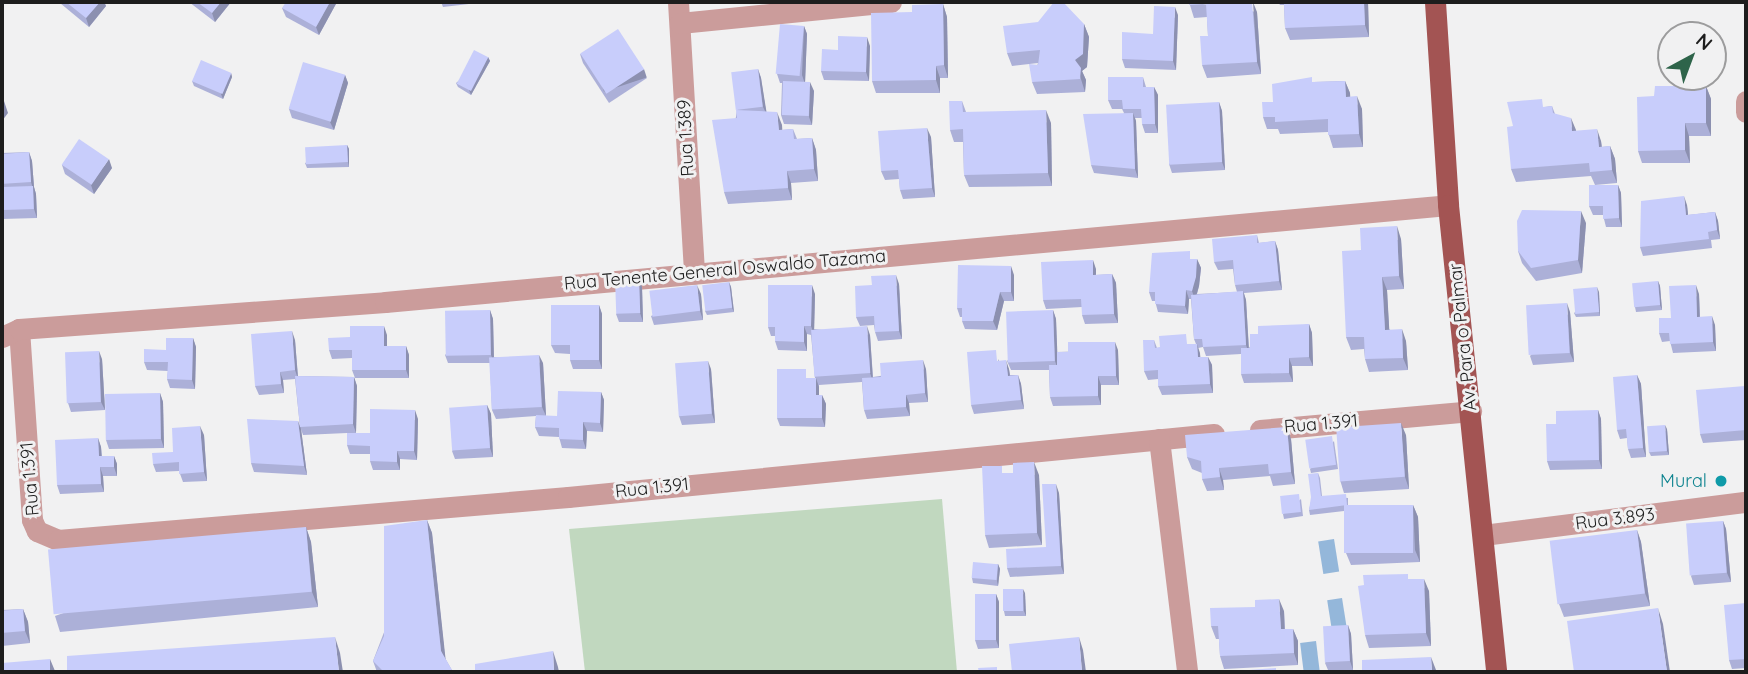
<!DOCTYPE html>
<html>
<head>
<meta charset="utf-8">
<style>
	body { margin:0 }
	#map { position:relative; width:1748px; height:674px; overflow:hidden; background:#f1f1f2; font-family:Quicksand,sans-serif }
	div>[style] { position:absolute }
	[style*='--x'] { left:calc(var(--x)*1px); top:calc(var(--y)*1px); width:calc(var(--w)*1px); rotate:calc(var(--a)*1deg) }
	.green>* { inset:0; background:#c1d8bf }
	.water>* { inset:0; background:#94b7da; transform-origin:0 0 }
	.minor>* { height:21px; margin:-10.5px; padding:0 10.5px; transform-origin:10.5px; border-radius:10.5px; background:#cb9c9b }
	.major>* { height:21px; margin:-10.5px; padding:0 10.5px; transform-origin:10.5px; border-radius:10.5px; background:#a35453 }
	.wall>* { inset:0; background:#acb0d8 }
	.shaded-wall>* { inset:0; background:#8c90b0; transform-origin:0 0 }
	.building>* { inset:0; background:#c8cdfb; transform-origin:0 0 }
	.dots>* { width:19px; height:19px; translate:-50% -50%; box-sizing:border-box; border:4px solid #f1f1f2; border-radius:50% }
	span { translate:-50% -50%; white-space:nowrap; text-align:center; line-height:1.15; -webkit-text-stroke:6px #f1f1f2; paint-order:stroke }
	.street-label { font-size:18px; color:#1d1d1d }
	.culture-label { font-size:18px; color:#0d838f }
	.right { translate:-100% -50%; text-align:right }
	.frame { position:absolute; inset:0; border:4px solid #1d1d1d; pointer-events:none }
	.north { position:absolute; left:1657px; top:21px; width:70px; height:70px; box-sizing:border-box; background:#f1f1f2; border:2px solid #9c9c9d; border-radius:50%; rotate:41deg; font-size:19px; font-weight:700; line-height:28px; text-align:center; color:#1d1d1d }
	.north::after { content:''; display:block; margin:auto; width:24px; height:32px; background:#2e644a; clip-path:polygon(50% 0,100% 100%,50% 72%,0 100%) }
</style>
</head>
<body>
<div id="map">
	<div class="green">
		<div style="clip-path:polygon(942px 499px,957px 672px,585px 672px,569px 529px)"></div>
	</div>
	<div class="water">
		<div style="left:1334px;top:539px;width:33px;height:16px;rotate:81deg"></div>
		<div style="left:1342px;top:598px;width:33px;height:15px;rotate:81deg"></div>
		<div style="left:1316px;top:641px;width:31px;height:16px;rotate:83deg"></div>
	</div>
	<div class="minor">
		<div style="--x:678;--y:2;--w:272;--a:86.6"></div>
		<div style="--x:680;--y:23;--w:212;--a:-5.7"></div>
		<div style="--x:1746;--y:101;--w:11;--a:90"></div>
		<div style="--x:19;--y:329;--w:191;--a:86.1"></div>
		<div style="--x:32;--y:520;--w:12;--a:66"></div>
		<div style="--x:37;--y:531;--w:23;--a:23"></div>
		<div style="--x:58;--y:540;--w:512;--a:-4.82"></div>
		<div style="--x:568;--y:497;--w:649;--a:-5.57"></div>
		<div style="--x:2;--y:337;--w:19;--a:-25"></div>
		<div style="--x:19;--y:329;--w:367;--a:-4.2"></div>
		<div style="--x:385;--y:302;--w:1067;--a:-5.21"></div>
		<div style="--x:1260;--y:430;--w:212;--a:-5.1"></div>
		<div style="--x:1159;--y:439;--w:235;--a:83.1"></div>
		<div style="--x:1483;--y:535;--w:265;--a:-7.2"></div>
	</div>
	<div class="major">
		<div style="--x:1435;--y:2;--w:203;--a:86.3"></div>
		<div style="--x:1448;--y:205;--w:469;--a:84.1"></div>
	</div>
	<div class="wall">
		<div style="clip-path:polygon(60px 2px,104px 2px,106px 6px,89px 27px,60px 3px)"></div>
		<div style="clip-path:polygon(189px 2px,231px 2px,215px 22px)"></div>
		<div style="clip-path:polygon(337px 2px,319px 35px,286px 17px,282px 8px)"></div>
		<div style="clip-path:polygon(441px 2px,486px 2px,443px 7px)"></div>
		<div style="clip-path:polygon(1189px 2px,1257px 12px,1261px 74px,1207px 78px,1202px 65px,1208px 36px,1207px 17px,1194px 18px)"></div>
		<div style="clip-path:polygon(1278px 2px,1368px 2px,1369px 37px,1290px 40px,1285px 28px,1284px 5px,1280px 5px)"></div>
		<div style="clip-path:polygon(943px 4px,947px 17px,948px 78px,940px 78px,940px 93px,876px 93px,872px 81px,912px 12px)"></div>
		<div style="clip-path:polygon(1178px 15px,1176px 70px,1125px 68px,1122px 59px)"></div>
		<div style="clip-path:polygon(1084px 24px,1089px 37px,1087px 67px,1082px 71px,1086px 80px,1085px 92px,1037px 94px,1032px 82px,1038px 63px,1012px 66px,1007px 53px)"></div>
		<div style="clip-path:polygon(804px 26px,807px 34px,805px 82px,814px 91px,812px 125px,784px 124px,781px 115px,782px 83px,780px 83px,777px 74px)"></div>
		<div style="clip-path:polygon(870px 46px,869px 81px,824px 80px,821px 71px,838px 50px)"></div>
		<div style="clip-path:polygon(580px 54px,647px 78px,609px 103px,583px 63px)"></div>
		<div style="clip-path:polygon(488px 57px,490px 61px,471px 95px,458px 87px,456px 83px)"></div>
		<div style="clip-path:polygon(758px 69px,761px 78px,766px 112px,782px 125px,782px 130px,793px 129px,797px 139px,812px 138px,816px 150px,818px 181px,791px 183px,792px 200px,728px 204px,724px 192px,737px 110px)"></div>
		<div style="clip-path:polygon(231px 73px,232px 77px,223px 99px,194px 86px,192px 81px)"></div>
		<div style="clip-path:polygon(345px 75px,348px 83px,334px 130px,292px 118px,289px 109px)"></div>
		<div style="clip-path:polygon(1143px 77px,1146px 87px,1154px 87px,1158px 95px,1158px 133px,1145px 133px,1142px 124px,1142px 118px,1135px 118px,1136px 121px,1138px 178px,1094px 173px,1091px 165px,1124px 113px,1122px 109px,1112px 109px,1108px 100px)"></div>
		<div style="clip-path:polygon(1345px 81px,1350px 93px,1350px 97px,1362px 109px,1363px 147px,1333px 148px,1328px 132px,1280px 134px,1278px 129px,1267px 129px,1263px 117px,1273px 102px,1314px 82px)"></div>
		<div style="clip-path:polygon(1706px 86px,1711px 99px,1711px 136px,1689px 136px,1690px 163px,1642px 163px,1638px 151px,1654px 96px)"></div>
		<div style="clip-path:polygon(962px 101px,966px 112px,1051px 123px,1052px 186px,969px 187px,964px 175px,963px 142px,954px 142px,950px 130px)"></div>
		<div style="clip-path:polygon(1219px 102px,1222px 111px,1225px 170px,1172px 173px,1169px 164px)"></div>
		<div style="clip-path:polygon(1552px 106px,1555px 114px,1576px 131px,1601px 141px,1602px 147px,1610px 146px,1615px 159px,1617px 183px,1595px 185px,1591px 176px,1516px 182px,1511px 169px,1513px 126px,1545px 107px)"></div>
		<div style="clip-path:polygon(931px 137px,935px 197px,903px 199px,900px 190px,899px 179px,885px 180px,881px 171px)"></div>
		<div style="clip-path:polygon(347px 145px,349px 149px,349px 167px,307px 168px,305px 163px)"></div>
		<div style="clip-path:polygon(29px 152px,32px 161px,34px 187px,36px 194px,37px 218px,2px 219px,2px 153px)"></div>
		<div style="clip-path:polygon(62px 165px,112px 168px,94px 194px,65px 174px)"></div>
		<div style="clip-path:polygon(1618px 185px,1621px 193px,1622px 227px,1606px 227px,1603px 215px,1593px 215px,1589px 206px)"></div>
		<div style="clip-path:polygon(1687px 205px,1688px 215px,1715px 212px,1718px 221px,1720px 239px,1711px 240px,1712px 248px,1643px 256px,1640px 247px)"></div>
		<div style="clip-path:polygon(1586px 223px,1582px 273px,1536px 281px,1522px 263px,1518px 251px)"></div>
		<div style="clip-path:polygon(1257px 235px,1259px 243px,1275px 241px,1278px 250px,1282px 290px,1244px 293px,1246px 300px,1249px 348px,1258px 334px,1309px 324px,1312px 333px,1313px 366px,1292px 366px,1293px 382px,1244px 383px,1241px 374px,1241px 354px,1206px 356px,1203px 347px,1198px 348px,1200px 357px,1208px 357px,1212px 365px,1213px 393px,1162px 395px,1158px 386px,1158px 379px,1148px 380px,1144px 371px,1154px 340px,1157px 348px,1196px 344px,1194px 339px,1191px 299px,1189px 299px,1188px 314px,1158px 312px,1155px 301px,1152px 301px,1149px 292px,1193px 259px,1197px 259px,1201px 268px,1199px 286px,1197px 294px,1237px 292px,1235px 285px,1233px 269px,1218px 270px,1214px 262px)"></div>
		<div style="clip-path:polygon(1401px 239px,1404px 289px,1387px 290px,1389px 329px,1406px 341px,1408px 370px,1369px 372px,1365px 359px,1364px 349px,1351px 350px,1346px 337px,1361px 250px)"></div>
		<div style="clip-path:polygon(1096px 269px,1096px 275px,1112px 274px,1116px 283px,1118px 323px,1085px 324px,1082px 315px,1082px 307px,1046px 309px,1043px 300px)"></div>
		<div style="clip-path:polygon(1014px 275px,1014px 301px,1004px 301px,997px 330px,965px 329px,962px 321px,962px 317px,960px 317px,957px 308px)"></div>
		<div style="clip-path:polygon(1658px 281px,1660px 286px,1662px 310px,1636px 312px,1635px 307px)"></div>
		<div style="clip-path:polygon(729px 282px,731px 287px,734px 312px,707px 315px,705px 311px)"></div>
		<div style="clip-path:polygon(899px 284px,902px 339px,878px 341px,875px 332px,874px 325px,860px 326px,856px 317px)"></div>
		<div style="clip-path:polygon(642px 287px,643px 322px,619px 322px,616px 314px)"></div>
		<div style="clip-path:polygon(1599px 292px,1600px 316px,1576px 317px,1574px 313px)"></div>
		<div style="clip-path:polygon(701px 294px,703px 320px,654px 325px,651px 316px)"></div>
		<div style="clip-path:polygon(815px 294px,814px 329px,870px 335px,873px 377px,926px 369px,928px 402px,909px 403px,910px 416px,867px 419px,864px 410px,862px 382px,819px 385px,819px 395px,822px 395px,826px 404px,825px 427px,780px 426px,777px 418px,809px 378px,815px 378px,811px 335px,807px 334px,807px 351px,778px 350px,775px 341px,775px 336px,771px 336px,768px 327px)"></div>
		<div style="clip-path:polygon(1699px 294px,1700px 317px,1715px 325px,1716px 351px,1673px 353px,1670px 341px,1662px 342px,1659px 333px)"></div>
		<div style="clip-path:polygon(599px 305px,602px 314px,602px 369px,573px 369px,570px 360px,570px 354px,555px 353px,551px 345px)"></div>
		<div style="clip-path:polygon(490px 310px,493px 319px,494px 357px,543px 363px,546px 416px,557px 416px,601px 392px,604px 400px,603px 432px,587px 431px,586px 449px,562px 448px,559px 437px,539px 436px,535px 427px,536px 416px,496px 419px,492px 410px,490px 363px,448px 363px,445px 355px)"></div>
		<div style="clip-path:polygon(1053px 310px,1056px 319px,1057px 352px,1118px 350px,1119px 385px,1101px 385px,1101px 405px,1053px 406px,1050px 397px,1049px 370px,1011px 370px,1007px 361px)"></div>
		<div style="clip-path:polygon(1570px 312px,1574px 362px,1533px 365px,1530px 356px)"></div>
		<div style="clip-path:polygon(387px 335px,387px 346px,406px 346px,409px 355px,409px 378px,355px 378px,352px 370px,352px 358px,332px 359px,329px 350px,350px 337px)"></div>
		<div style="clip-path:polygon(193px 338px,196px 347px,195px 389px,170px 388px,167px 379px,168px 371px,147px 370px,144px 362px,166px 350px)"></div>
		<div style="clip-path:polygon(295px 340px,298px 376px,354px 377px,357px 386px,356px 433px,370px 433px,418px 419px,417px 460px,400px 459px,400px 470px,373px 470px,370px 461px,370px 454px,350px 454px,347px 445px,347px 433px,303px 435px,301px 429px,307px 475px,254px 472px,251px 463px,298px 421px,300px 427px,295px 379px,283px 380px,284px 393px,259px 395px,255px 386px)"></div>
		<div style="clip-path:polygon(102px 359px,105px 410px,71px 412px,68px 403px)"></div>
		<div style="clip-path:polygon(999px 359px,999px 361px,1009px 369px,1010px 375px,1018px 375px,1021px 384px,1024px 409px,974px 414px,971px 405px)"></div>
		<div style="clip-path:polygon(711px 369px,715px 423px,682px 425px,679px 416px)"></div>
		<div style="clip-path:polygon(1637px 375px,1641px 384px,1646px 457px,1631px 458px,1628px 449px,1627px 438px,1620px 439px,1617px 430px)"></div>
		<div style="clip-path:polygon(1745px 386px,1746px 390px,1746px 440px,1703px 443px,1700px 434px)"></div>
		<div style="clip-path:polygon(160px 393px,163px 402px,164px 448px,109px 449px,106px 440px)"></div>
		<div style="clip-path:polygon(487px 405px,491px 414px,493px 457px,455px 459px,452px 451px)"></div>
		<div style="clip-path:polygon(1598px 410px,1601px 419px,1602px 469px,1550px 470px,1547px 461px)"></div>
		<div style="clip-path:polygon(1667px 429px,1669px 455px,1651px 456px,1649px 452px)"></div>
		<div style="clip-path:polygon(204px 435px,207px 481px,183px 482px,179px 471px,156px 472px,153px 464px)"></div>
		<div style="clip-path:polygon(1406px 435px,1409px 489px,1344px 493px,1340px 480px)"></div>
		<div style="clip-path:polygon(98px 438px,101px 447px,102px 456px,114px 456px,117px 464px,117px 476px,103px 476px,104px 492px,60px 494px,57px 485px)"></div>
		<div style="clip-path:polygon(1291px 439px,1295px 484px,1273px 486px,1270px 476px,1223px 480px,1224px 490px,1207px 491px,1202px 479px,1202px 473px,1192px 469px,1187px 457px)"></div>
		<div style="clip-path:polygon(1334px 441px,1338px 469px,1311px 473px,1310px 469px)"></div>
		<div style="clip-path:polygon(1005px 473px,1039px 475px,1042px 545px,989px 548px,985px 535px)"></div>
		<div style="clip-path:polygon(1318px 473px,1320px 478px,1322px 496px,1348px 498px,1348px 505px,1413px 505px,1418px 517px,1420px 562px,1351px 565px,1346px 553px,1344px 511px,1310px 515px,1309px 510px)"></div>
		<div style="clip-path:polygon(1059px 493px,1064px 574px,1010px 577px,1007px 568px,1046px 547px)"></div>
		<div style="clip-path:polygon(1301px 499px,1303px 516px,1284px 519px,1283px 514px)"></div>
		<div style="clip-path:polygon(427px 520px,432px 533px,445px 658px,453px 672px,377px 672px,373px 661px)"></div>
		<div style="clip-path:polygon(1723px 521px,1726px 529px,1731px 582px,1694px 585px,1691px 576px)"></div>
		<div style="clip-path:polygon(306px 527px,311px 542px,318px 607px,60px 632px,55px 616px)"></div>
		<div style="clip-path:polygon(1637px 530px,1641px 542px,1650px 606px,1564px 617px,1559px 604px)"></div>
		<div style="clip-path:polygon(998px 564px,1000px 569px,998px 586px,973px 583px,972px 578px)"></div>
		<div style="clip-path:polygon(1410px 579px,1429px 591px,1431px 646px,1369px 648px,1365px 635px,1364px 585px)"></div>
		<div style="clip-path:polygon(1025px 593px,1026px 616px,1005px 616px,1004px 611px)"></div>
		<div style="clip-path:polygon(996px 594px,999px 602px,999px 648px,978px 649px,975px 640px)"></div>
		<div style="clip-path:polygon(1746px 603px,1746px 668px,1732px 669px,1729px 660px)"></div>
		<div style="clip-path:polygon(23px 609px,28px 622px,30px 643px,2px 646px,2px 610px)"></div>
		<div style="clip-path:polygon(1284px 611px,1285px 629px,1293px 629px,1298px 641px,1298px 665px,1224px 669px,1220px 656px,1219px 639px,1216px 639px,1211px 626px)"></div>
		<div style="clip-path:polygon(1348px 625px,1351px 634px,1353px 670px,1332px 671px,1332px 672px,1310px 672px,1328px 670px,1325px 663px)"></div>
	</div>
	<div class="shaded-wall">
		<div style="clip-path:polygon(100px 2px,104px 2px,106px 6px,89px 27px,86px 18px)"></div>
		<div style="clip-path:polygon(221px 2px,231px 2px,215px 22px,212px 13px)"></div>
		<div style="clip-path:polygon(330px 2px,337px 2px,319px 35px,316px 27px)"></div>
		<div style="clip-path:polygon(1253px 2px,1257px 12px,1261px 74px,1257px 62px)"></div>
		<div style="clip-path:polygon(1364px 2px,1368px 2px,1369px 37px,1365px 25px)"></div>
		<div style="clip-path:polygon(943px 4px,947px 17px,948px 78px,944px 65px)"></div>
		<div style="clip-path:polygon(1175px 7px,1178px 15px,1176px 70px,1173px 61px)"></div>
		<div style="clip-path:polygon(1084px 24px,1089px 37px,1087px 67px,1082px 71px,1086px 80px,1085px 92px,1075px 60px)"></div>
		<div style="clip-path:polygon(804px 26px,807px 34px,805px 84px,802px 75px)"></div>
		<div style="clip-path:polygon(867px 37px,870px 46px,869px 81px,866px 72px)"></div>
		<div style="clip-path:polygon(488px 57px,490px 61px,471px 95px,469px 90px)"></div>
		<div style="clip-path:polygon(936px 66px,940px 78px,940px 93px,936px 80px)"></div>
		<div style="left:644px;top:69px;width:9px;height:45px;rotate:72deg"></div>
		<div style="clip-path:polygon(758px 69px,761px 78px,767px 115px,763px 107px)"></div>
		<div style="clip-path:polygon(231px 73px,232px 77px,223px 99px,221px 94px)"></div>
		<div style="clip-path:polygon(345px 75px,348px 83px,334px 130px,330px 122px)"></div>
		<div style="clip-path:polygon(1345px 81px,1350px 93px,1351px 109px,1346px 97px)"></div>
		<div style="clip-path:polygon(810px 82px,814px 91px,812px 125px,809px 117px)"></div>
		<div style="clip-path:polygon(1706px 86px,1711px 99px,1711px 136px,1706px 123px)"></div>
		<div style="clip-path:polygon(1154px 87px,1158px 95px,1158px 133px,1155px 124px)"></div>
		<div style="clip-path:polygon(1357px 96px,1362px 109px,1363px 147px,1359px 134px)"></div>
		<div style="clip-path:polygon(4px 101px,8px 113px,2px 121px,2px 103px)"></div>
		<div style="clip-path:polygon(1219px 102px,1222px 111px,1225px 170px,1222px 162px)"></div>
		<div style="clip-path:polygon(1046px 110px,1051px 123px,1052px 186px,1048px 173px)"></div>
		<div style="clip-path:polygon(777px 112px,782px 125px,783px 143px,779px 130px)"></div>
		<div style="clip-path:polygon(1133px 113px,1136px 121px,1138px 178px,1135px 169px)"></div>
		<div style="clip-path:polygon(1571px 118px,1576px 130px,1577px 143px,1572px 131px)"></div>
		<div style="clip-path:polygon(1685px 123px,1689px 136px,1690px 163px,1685px 150px)"></div>
		<div style="clip-path:polygon(927px 128px,931px 137px,935px 197px,932px 188px)"></div>
		<div style="clip-path:polygon(1597px 129px,1601px 141px,1603px 160px,1599px 147px)"></div>
		<div style="clip-path:polygon(812px 138px,816px 150px,818px 181px,814px 169px)"></div>
		<div style="clip-path:polygon(347px 145px,349px 149px,349px 167px,348px 162px)"></div>
		<div style="clip-path:polygon(1610px 146px,1615px 159px,1617px 183px,1612px 170px)"></div>
		<div style="clip-path:polygon(29px 152px,32px 161px,34px 187px,36px 194px,37px 218px,34px 209px,33px 189px,31px 182px)"></div>
		<div style="clip-path:polygon(109px 159px,112px 168px,94px 194px,91px 185px)"></div>
		<div style="clip-path:polygon(787px 171px,791px 183px,792px 200px,788px 188px)"></div>
		<div style="clip-path:polygon(1618px 185px,1621px 193px,1622px 227px,1619px 218px)"></div>
		<div style="clip-path:polygon(1684px 196px,1687px 205px,1689px 224px,1686px 215px)"></div>
		<div style="clip-path:polygon(1581px 211px,1586px 223px,1582px 273px,1578px 260px)"></div>
		<div style="clip-path:polygon(1715px 212px,1718px 221px,1720px 239px,1717px 230px)"></div>
		<div style="clip-path:polygon(1397px 226px,1401px 239px,1404px 289px,1399px 276px)"></div>
		<div style="clip-path:polygon(1275px 241px,1278px 250px,1282px 290px,1279px 281px)"></div>
		<div style="clip-path:polygon(1197px 259px,1201px 268px,1199px 286px,1195px 300px,1192px 291px)"></div>
		<div style="clip-path:polygon(1093px 260px,1096px 269px,1096px 284px,1093px 275px)"></div>
		<div style="clip-path:polygon(1011px 266px,1014px 275px,1014px 301px,1011px 292px)"></div>
		<div style="clip-path:polygon(1112px 274px,1116px 283px,1118px 323px,1114px 314px)"></div>
		<div style="clip-path:polygon(896px 275px,899px 284px,902px 339px,899px 331px)"></div>
		<div style="clip-path:polygon(1382px 277px,1387px 290px,1390px 342px,1385px 330px)"></div>
		<div style="clip-path:polygon(639px 278px,642px 287px,643px 322px,640px 313px)"></div>
		<div style="clip-path:polygon(1658px 281px,1660px 286px,1662px 310px,1660px 305px)"></div>
		<div style="clip-path:polygon(729px 282px,731px 287px,734px 312px,732px 308px)"></div>
		<div style="clip-path:polygon(697px 285px,701px 294px,703px 320px,700px 311px)"></div>
		<div style="clip-path:polygon(812px 285px,815px 294px,814px 335px,811px 326px)"></div>
		<div style="clip-path:polygon(1696px 285px,1699px 294px,1700px 326px,1697px 317px)"></div>
		<div style="clip-path:polygon(1597px 287px,1599px 292px,1600px 316px,1599px 312px)"></div>
		<div style="clip-path:polygon(1186px 290px,1189px 299px,1188px 314px,1185px 306px)"></div>
		<div style="clip-path:polygon(1243px 291px,1246px 300px,1249px 354px,1246px 345px)"></div>
		<div style="clip-path:polygon(1000px 292px,1004px 301px,997px 330px,993px 321px)"></div>
		<div style="clip-path:polygon(1567px 303px,1570px 312px,1574px 362px,1570px 353px)"></div>
		<div style="clip-path:polygon(599px 305px,602px 314px,602px 369px,599px 360px)"></div>
		<div style="clip-path:polygon(490px 310px,493px 319px,494px 363px,491px 355px)"></div>
		<div style="clip-path:polygon(1053px 310px,1056px 319px,1058px 370px,1055px 361px)"></div>
		<div style="clip-path:polygon(1712px 316px,1715px 325px,1716px 351px,1713px 342px)"></div>
		<div style="clip-path:polygon(1309px 324px,1312px 333px,1313px 366px,1309px 357px)"></div>
		<div style="clip-path:polygon(384px 326px,387px 335px,387px 355px,384px 346px)"></div>
		<div style="clip-path:polygon(804px 326px,807px 334px,807px 351px,804px 342px)"></div>
		<div style="clip-path:polygon(867px 326px,870px 335px,873px 382px,870px 373px)"></div>
		<div style="clip-path:polygon(1402px 329px,1406px 341px,1408px 370px,1403px 358px)"></div>
		<div style="clip-path:polygon(292px 331px,295px 340px,298px 379px,295px 370px)"></div>
		<div style="clip-path:polygon(193px 338px,196px 347px,195px 389px,192px 380px)"></div>
		<div style="clip-path:polygon(1115px 342px,1118px 350px,1119px 385px,1116px 376px)"></div>
		<div style="clip-path:polygon(1197px 344px,1200px 353px,1201px 366px,1198px 357px)"></div>
		<div style="clip-path:polygon(406px 346px,409px 355px,409px 378px,406px 370px)"></div>
		<div style="clip-path:polygon(99px 351px,102px 359px,105px 410px,101px 402px)"></div>
		<div style="clip-path:polygon(539px 355px,543px 363px,546px 416px,542px 407px)"></div>
		<div style="clip-path:polygon(1208px 357px,1212px 365px,1213px 393px,1210px 384px)"></div>
		<div style="clip-path:polygon(1289px 358px,1292px 366px,1293px 382px,1289px 373px)"></div>
		<div style="clip-path:polygon(923px 360px,926px 369px,928px 402px,925px 393px)"></div>
		<div style="clip-path:polygon(1006px 360px,1009px 369px,1011px 384px,1008px 376px)"></div>
		<div style="clip-path:polygon(708px 361px,711px 369px,715px 423px,712px 414px)"></div>
		<div style="clip-path:polygon(280px 372px,283px 380px,284px 393px,281px 384px)"></div>
		<div style="clip-path:polygon(1018px 375px,1021px 384px,1024px 409px,1021px 400px)"></div>
		<div style="clip-path:polygon(1637px 375px,1641px 384px,1646px 457px,1643px 448px)"></div>
		<div style="clip-path:polygon(1098px 376px,1101px 385px,1101px 405px,1098px 396px)"></div>
		<div style="clip-path:polygon(354px 377px,357px 386px,356px 433px,353px 424px)"></div>
		<div style="clip-path:polygon(816px 378px,819px 387px,819px 403px,816px 395px)"></div>
		<div style="clip-path:polygon(601px 392px,604px 400px,603px 432px,600px 423px)"></div>
		<div style="clip-path:polygon(160px 393px,163px 402px,164px 448px,161px 439px)"></div>
		<div style="clip-path:polygon(822px 395px,826px 404px,825px 427px,822px 418px)"></div>
		<div style="clip-path:polygon(906px 395px,909px 403px,910px 416px,906px 407px)"></div>
		<div style="clip-path:polygon(487px 405px,491px 414px,493px 457px,490px 448px)"></div>
		<div style="clip-path:polygon(415px 410px,418px 419px,417px 460px,414px 451px)"></div>
		<div style="clip-path:polygon(1598px 410px,1601px 419px,1602px 469px,1599px 460px)"></div>
		<div style="clip-path:polygon(298px 421px,301px 429px,307px 475px,304px 466px)"></div>
		<div style="clip-path:polygon(583px 422px,587px 431px,586px 449px,583px 440px)"></div>
		<div style="clip-path:polygon(1401px 423px,1406px 435px,1409px 489px,1405px 477px)"></div>
		<div style="clip-path:polygon(1665px 425px,1667px 429px,1669px 455px,1667px 451px)"></div>
		<div style="clip-path:polygon(200px 426px,204px 435px,207px 481px,204px 472px)"></div>
		<div style="clip-path:polygon(1287px 427px,1291px 439px,1295px 484px,1291px 472px)"></div>
		<div style="clip-path:polygon(98px 438px,101px 447px,102px 465px,99px 456px)"></div>
		<div style="clip-path:polygon(397px 451px,400px 459px,400px 470px,397px 462px)"></div>
		<div style="clip-path:polygon(114px 456px,117px 464px,117px 476px,114px 467px)"></div>
		<div style="clip-path:polygon(1034px 462px,1039px 475px,1042px 545px,1037px 533px)"></div>
		<div style="clip-path:polygon(100px 467px,103px 476px,104px 492px,101px 484px)"></div>
		<div style="clip-path:polygon(1219px 468px,1223px 480px,1224px 490px,1220px 477px)"></div>
		<div style="clip-path:polygon(1056px 484px,1059px 493px,1064px 574px,1061px 566px)"></div>
		<div style="clip-path:polygon(1413px 505px,1418px 517px,1420px 562px,1415px 550px)"></div>
		<div style="clip-path:polygon(427px 520px,432px 533px,446px 663px,441px 651px)"></div>
		<div style="clip-path:polygon(1723px 521px,1726px 529px,1731px 582px,1727px 573px)"></div>
		<div style="clip-path:polygon(306px 527px,311px 542px,318px 607px,312px 592px)"></div>
		<div style="clip-path:polygon(1637px 530px,1641px 542px,1650px 606px,1645px 593px)"></div>
		<div style="clip-path:polygon(998px 564px,1000px 569px,998px 586px,997px 581px)"></div>
		<div style="clip-path:polygon(1424px 579px,1429px 591px,1431px 646px,1426px 633px)"></div>
		<div style="clip-path:polygon(1023px 589px,1025px 593px,1026px 616px,1024px 611px)"></div>
		<div style="clip-path:polygon(996px 594px,999px 602px,999px 648px,996px 640px)"></div>
		<div style="clip-path:polygon(1279px 599px,1284px 611px,1285px 642px,1281px 629px)"></div>
		<div style="clip-path:polygon(1658px 608px,1663px 624px,1670px 672px,1667px 672px)"></div>
		<div style="clip-path:polygon(23px 609px,28px 622px,30px 643px,25px 631px)"></div>
		<div style="clip-path:polygon(1348px 625px,1351px 634px,1353px 670px,1350px 661px)"></div>
		<div style="clip-path:polygon(1293px 629px,1298px 641px,1298px 665px,1294px 653px)"></div>
		<div style="clip-path:polygon(335px 637px,340px 653px,343px 672px,339px 672px)"></div>
		<div style="clip-path:polygon(1079px 637px,1083px 650px,1086px 672px,1082px 672px)"></div>
		<div style="clip-path:polygon(553px 651px,558px 667px,559px 672px,554px 672px)"></div>
		<div style="clip-path:polygon(1431px 657px,1436px 670px,1436px 672px,1432px 672px)"></div>
		<div style="clip-path:polygon(50px 659px,55px 671px,55px 672px,50px 672px)"></div>
	</div>
	<div class="building">
		<div style="clip-path:polygon(66px 2px,100px 2px,86px 18px)"></div>
		<div style="clip-path:polygon(197px 2px,221px 2px,212px 13px)"></div>
		<div style="clip-path:polygon(286px 2px,330px 2px,316px 27px,282px 8px)"></div>
		<div style="clip-path:polygon(1054px 2px,1063px 2px,1084px 24px,1083px 54px,1075px 60px,1081px 68px,1080px 79px,1032px 82px,1029px 64px,1038px 65px,1040px 50px,1007px 53px,1003px 26px,1038px 22px)"></div>
		<div style="clip-path:polygon(1189px 2px,1252px 2px,1257px 62px,1202px 65px,1200px 36px,1208px 36px,1206px 4px,1189px 5px)"></div>
		<div style="clip-path:polygon(1290px 2px,1364px 2px,1365px 25px,1285px 28px,1284px 4px,1290px 3px)"></div>
		<div style="clip-path:polygon(943px 4px,944px 65px,936px 66px,936px 80px,872px 81px,871px 13px,912px 12px,912px 5px)"></div>
		<div style="clip-path:polygon(1154px 6px,1175px 7px,1173px 61px,1122px 59px,1122px 32px,1153px 34px)"></div>
		<div style="left:780px;top:24px;width:24px;height:50px;rotate:5deg"></div>
		<div style="left:618px;top:29px;width:48px;height:45px;rotate:57deg"></div>
		<div style="clip-path:polygon(838px 36px,867px 37px,866px 72px,821px 71px,822px 49px,838px 50px)"></div>
		<div style="left:474px;top:50px;width:16px;height:38px;rotate:27deg"></div>
		<div style="left:201px;top:60px;width:33px;height:23px;rotate:23deg"></div>
		<div style="left:303px;top:62px;width:44px;height:49px;rotate:17deg"></div>
		<div style="left:758px;top:69px;width:38px;height:27px;rotate:83deg"></div>
		<div style="clip-path:polygon(1108px 77px,1143px 77px,1143px 87px,1154px 87px,1155px 124px,1142px 124px,1141px 109px,1123px 109px,1122px 100px,1108px 100px)"></div>
		<div style="clip-path:polygon(1312px 77px,1312px 82px,1345px 81px,1346px 97px,1357px 96px,1359px 134px,1328px 135px,1328px 119px,1275px 122px,1275px 117px,1263px 117px,1262px 102px,1273px 102px,1272px 84px)"></div>
		<div style="left:783px;top:81px;width:27px;height:34px;rotate:2deg"></div>
		<div style="clip-path:polygon(1655px 86px,1706px 86px,1706px 123px,1685px 123px,1685px 150px,1638px 151px,1637px 97px,1654px 96px)"></div>
		<div style="clip-path:polygon(1542px 99px,1543px 107px,1552px 106px,1553px 113px,1571px 118px,1572px 131px,1597px 129px,1599px 147px,1610px 146px,1612px 170px,1590px 172px,1589px 163px,1511px 169px,1507px 127px,1513px 126px,1507px 102px)"></div>
		<div style="clip-path:polygon(949px 101px,962px 101px,963px 112px,1046px 110px,1048px 173px,964px 175px,963px 129px,950px 130px)"></div>
		<div style="left:1219px;top:102px;width:60px;height:53px;rotate:87deg"></div>
		<div style="clip-path:polygon(736px 110px,777px 112px,779px 130px,793px 129px,794px 139px,812px 138px,814px 169px,787px 171px,788px 188px,724px 192px,712px 120px,737px 118px)"></div>
		<div style="clip-path:polygon(1133px 113px,1135px 169px,1091px 165px,1083px 114px)"></div>
		<div style="clip-path:polygon(927px 128px,932px 188px,900px 190px,898px 170px,881px 171px,878px 131px)"></div>
		<div style="left:79px;top:139px;width:36px;height:31px;rotate:34deg"></div>
		<div style="left:347px;top:145px;width:17px;height:42px;rotate:87deg"></div>
		<div style="left:29px;top:152px;width:30px;height:27px;rotate:86deg"></div>
		<div style="clip-path:polygon(1589px 185px,1618px 185px,1619px 218px,1603px 219px,1603px 206px,1589px 206px)"></div>
		<div style="left:33px;top:186px;width:23px;height:31px;rotate:88deg"></div>
		<div style="clip-path:polygon(1684px 196px,1686px 215px,1715px 212px,1717px 230px,1708px 232px,1709px 239px,1640px 247px,1641px 201px)"></div>
		<div style="clip-path:polygon(1522px 210px,1581px 211px,1578px 260px,1531px 268px,1518px 251px,1517px 221px)"></div>
		<div style="clip-path:polygon(1397px 226px,1399px 276px,1382px 277px,1385px 330px,1402px 329px,1403px 358px,1365px 359px,1364px 337px,1346px 337px,1342px 251px,1361px 250px,1360px 228px)"></div>
		<div style="clip-path:polygon(1257px 235px,1257px 243px,1275px 241px,1279px 281px,1235px 285px,1233px 260px,1214px 262px,1212px 239px)"></div>
		<div style="clip-path:polygon(1190px 251px,1190px 259px,1197px 259px,1196px 277px,1192px 291px,1186px 290px,1185px 306px,1155px 304px,1155px 292px,1149px 292px,1152px 253px)"></div>
		<div style="clip-path:polygon(1093px 260px,1093px 275px,1112px 274px,1114px 314px,1082px 315px,1081px 299px,1043px 300px,1041px 262px)"></div>
		<div style="clip-path:polygon(958px 265px,1011px 266px,1011px 292px,1000px 292px,993px 321px,962px 321px,962px 308px,957px 308px)"></div>
		<div style="clip-path:polygon(896px 275px,899px 331px,875px 332px,874px 316px,856px 317px,855px 286px,872px 285px,871px 276px)"></div>
		<div style="left:639px;top:278px;width:35px;height:24px;rotate:88deg"></div>
		<div style="left:1658px;top:281px;width:24px;height:26px;rotate:85deg"></div>
		<div style="left:729px;top:282px;width:26px;height:27px;rotate:83deg"></div>
		<div style="left:697px;top:285px;width:26px;height:48px;rotate:83deg"></div>
		<div style="clip-path:polygon(768px 285px,812px 285px,811px 326px,804px 326px,804px 342px,775px 341px,775px 327px,768px 327px)"></div>
		<div style="clip-path:polygon(1696px 285px,1697px 317px,1712px 316px,1713px 342px,1670px 344px,1669px 333px,1659px 333px,1659px 318px,1671px 318px,1669px 286px)"></div>
		<div style="left:1597px;top:287px;width:25px;height:24px;rotate:85deg"></div>
		<div style="clip-path:polygon(1243px 291px,1246px 345px,1203px 347px,1202px 339px,1194px 339px,1191px 295px)"></div>
		<div style="left:1567px;top:303px;width:50px;height:41px;rotate:87deg"></div>
		<div style="clip-path:polygon(551px 305px,599px 305px,599px 360px,570px 360px,570px 345px,551px 345px)"></div>
		<div style="left:490px;top:310px;width:45px;height:45px;rotate:89deg"></div>
		<div style="left:1053px;top:310px;width:51px;height:47px;rotate:88deg"></div>
		<div style="clip-path:polygon(1309px 324px,1309px 357px,1289px 358px,1289px 373px,1241px 374px,1241px 348px,1250px 348px,1250px 334px,1258px 334px,1258px 326px)"></div>
		<div style="clip-path:polygon(350px 326px,384px 326px,384px 346px,406px 346px,406px 370px,352px 370px,352px 350px,329px 350px,328px 338px,350px 337px)"></div>
		<div style="left:867px;top:326px;width:47px;height:56px;rotate:86deg"></div>
		<div style="clip-path:polygon(292px 331px,295px 370px,280px 372px,281px 384px,255px 386px,251px 334px)"></div>
		<div style="clip-path:polygon(1186px 334px,1187px 344px,1197px 344px,1198px 357px,1208px 357px,1210px 384px,1158px 386px,1158px 370px,1144px 371px,1143px 340px,1154px 340px,1155px 348px,1160px 347px,1159px 336px)"></div>
		<div style="clip-path:polygon(166px 338px,193px 338px,192px 380px,167px 379px,168px 362px,144px 362px,144px 349px,166px 350px)"></div>
		<div style="clip-path:polygon(1068px 342px,1115px 342px,1116px 376px,1098px 376px,1098px 396px,1050px 397px,1049px 365px,1057px 365px,1057px 352px,1068px 352px)"></div>
		<div style="clip-path:polygon(996px 350px,997px 361px,1006px 360px,1008px 376px,1018px 375px,1021px 400px,971px 405px,967px 352px)"></div>
		<div style="left:99px;top:351px;width:51px;height:34px;rotate:88deg"></div>
		<div style="left:539px;top:355px;width:52px;height:50px;rotate:87deg"></div>
		<div style="clip-path:polygon(923px 360px,925px 393px,906px 395px,906px 407px,864px 410px,862px 378px,881px 377px,880px 363px)"></div>
		<div style="left:708px;top:361px;width:53px;height:33px;rotate:86deg"></div>
		<div style="clip-path:polygon(777px 369px,806px 369px,806px 378px,816px 378px,816px 395px,822px 395px,822px 418px,777px 418px)"></div>
		<div style="clip-path:polygon(1637px 375px,1643px 448px,1628px 449px,1626px 429px,1617px 430px,1613px 377px)"></div>
		<div style="clip-path:polygon(295px 376px,354px 377px,353px 424px,300px 427px)"></div>
		<div style="clip-path:polygon(1745px 386px,1746px 401px,1746px 430px,1700px 434px,1696px 390px)"></div>
		<div style="clip-path:polygon(558px 391px,601px 392px,600px 423px,583px 422px,583px 440px,559px 439px,559px 428px,535px 427px,536px 415px,557px 416px)"></div>
		<div style="left:160px;top:393px;width:46px;height:55px;rotate:89deg"></div>
		<div style="left:487px;top:405px;width:43px;height:38px;rotate:86deg"></div>
		<div style="clip-path:polygon(370px 409px,415px 410px,414px 451px,397px 451px,397px 462px,370px 461px,370px 446px,347px 445px,347px 433px,370px 433px)"></div>
		<div style="clip-path:polygon(1598px 410px,1599px 460px,1547px 461px,1546px 424px,1556px 424px,1556px 411px)"></div>
		<div style="clip-path:polygon(247px 419px,298px 421px,304px 466px,251px 463px)"></div>
		<div style="left:1401px;top:423px;width:54px;height:65px;rotate:86deg"></div>
		<div style="left:1665px;top:425px;width:26px;height:18px;rotate:86deg"></div>
		<div style="clip-path:polygon(200px 426px,204px 472px,179px 474px,179px 462px,153px 464px,152px 453px,173px 452px,172px 428px)"></div>
		<div style="clip-path:polygon(1287px 427px,1291px 472px,1269px 474px,1268px 464px,1219px 468px,1220px 477px,1202px 479px,1201px 461px,1187px 457px,1185px 435px)"></div>
		<div style="left:1332px;top:436px;width:29px;height:27px;rotate:82deg"></div>
		<div style="clip-path:polygon(98px 438px,99px 456px,114px 456px,114px 467px,100px 467px,101px 484px,57px 485px,55px 440px)"></div>
		<div style="clip-path:polygon(1034px 462px,1037px 533px,985px 535px,982px 466px,1002px 466px,1002px 473px,1013px 473px,1013px 463px)"></div>
		<div style="clip-path:polygon(1318px 473px,1321px 496px,1346px 494px,1347px 505px,1309px 510px,1311px 497px,1308px 474px)"></div>
		<div style="clip-path:polygon(1042px 484px,1056px 484px,1061px 566px,1007px 568px,1006px 549px,1046px 547px)"></div>
		<div style="left:1299px;top:494px;width:18px;height:19px;rotate:84deg"></div>
		<div style="left:1344px;top:505px;width:69px;height:48px"></div>
		<div style="clip-path:polygon(427px 520px,441px 651px,452px 670px,440px 672px,384px 672px,373px 661px,384px 636px,384px 526px)"></div>
		<div style="left:1723px;top:521px;width:52px;height:37px;rotate:86deg"></div>
		<div style="left:306px;top:527px;width:65px;height:259px;rotate:85deg"></div>
		<div style="left:1637px;top:530px;width:64px;height:88px;rotate:83deg"></div>
		<div style="left:973px;top:562px;width:25px;height:16px;rotate:5deg"></div>
		<div style="clip-path:polygon(1408px 574px,1408px 579px,1424px 579px,1426px 633px,1365px 635px,1358px 586px,1364px 585px,1363px 575px)"></div>
		<div style="left:1003px;top:589px;width:20px;height:22px"></div>
		<div style="left:975px;top:594px;width:21px;height:46px"></div>
		<div style="clip-path:polygon(1279px 599px,1281px 629px,1293px 629px,1294px 653px,1220px 656px,1218px 626px,1211px 626px,1210px 608px,1255px 607px,1255px 600px)"></div>
		<div style="clip-path:polygon(1746px 603px,1746px 659px,1729px 660px,1724px 605px)"></div>
		<div style="clip-path:polygon(1658px 608px,1667px 672px,1574px 672px,1567px 621px)"></div>
		<div style="left:23px;top:609px;width:22px;height:21px;rotate:85deg"></div>
		<div style="left:1348px;top:625px;width:36px;height:25px;rotate:87deg"></div>
		<div style="clip-path:polygon(335px 637px,339px 672px,67px 672px,67px 656px)"></div>
		<div style="clip-path:polygon(1079px 637px,1082px 672px,1012px 672px,1009px 644px)"></div>
		<div style="clip-path:polygon(553px 651px,554px 672px,475px 672px,475px 664px)"></div>
		<div style="clip-path:polygon(1431px 657px,1432px 672px,1362px 672px,1362px 660px)"></div>
		<div style="clip-path:polygon(50px 659px,50px 672px,2px 672px,2px 663px)"></div>
		<div style="clip-path:polygon(997px 667px,997px 672px,979px 672px,978px 668px)"></div>
		<div style="clip-path:polygon(1276px 668px,1276px 672px,1249px 672px,1249px 670px)"></div>
		<div style="left:1310px;top:670px;width:22px;height:2px"></div>
	</div>
	<div class="dots">
		<div style="left:1721px;top:481px;background:#0f9aa8"></div>
	</div>
	<div class="street-label">
		<span style="left:686px;top:138px;rotate:-93deg">Rua 1.389</span>
		<span style="left:725px;top:270px;rotate:-5deg">Rua Tenente General Oswaldo Tazama</span>
		<span style="left:1463px;top:337px;rotate:-96deg">Av. Para o Palmar</span>
		<span style="left:1321px;top:424px;rotate:-5deg">Rua 1.391</span>
		<span style="left:30px;top:479px;rotate:-95deg">Rua 1.391</span>
		<span style="left:652px;top:488px;rotate:-6deg">Rua 1.391</span>
		<span style="left:1615px;top:519px;rotate:-7deg">Rua 3.893</span>
	</div>
	<div class="culture-label">
		<span class="right" style="left:1707px;top:481px">Mural</span>
	</div>
	<div class="frame"></div>
	<div class="north">N</div>
</div>
</body>
</html>
